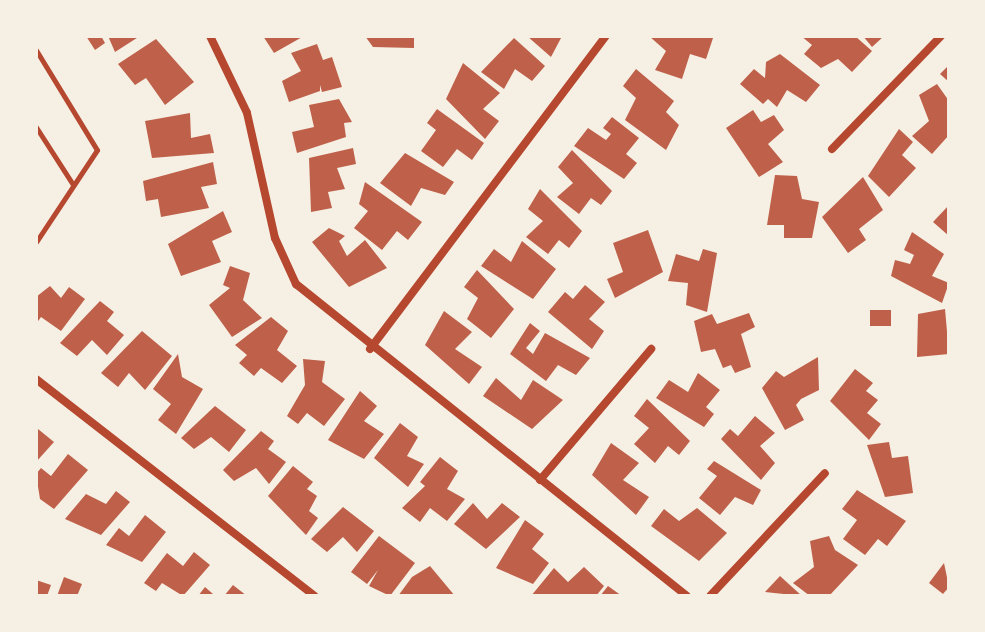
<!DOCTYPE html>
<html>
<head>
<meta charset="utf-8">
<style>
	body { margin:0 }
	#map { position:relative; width:985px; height:632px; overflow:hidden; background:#f6efe4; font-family:Manrope,sans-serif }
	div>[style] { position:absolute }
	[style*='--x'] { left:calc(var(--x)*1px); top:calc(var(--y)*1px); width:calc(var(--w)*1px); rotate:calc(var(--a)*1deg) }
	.building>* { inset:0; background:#bf614a; transform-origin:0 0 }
	.service>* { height:5px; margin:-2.5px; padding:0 2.5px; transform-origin:2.5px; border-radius:2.5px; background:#b5482f }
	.minor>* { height:8px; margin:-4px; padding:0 4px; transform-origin:4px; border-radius:4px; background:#b5482f }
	span { translate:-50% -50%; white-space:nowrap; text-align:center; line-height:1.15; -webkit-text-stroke:6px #f6efe4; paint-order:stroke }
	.frame { position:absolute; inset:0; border:38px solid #f6efe4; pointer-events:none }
</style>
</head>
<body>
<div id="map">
	<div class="building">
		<div style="clip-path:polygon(86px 36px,101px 36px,105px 43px,95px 50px)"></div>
		<div style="clip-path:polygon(108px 36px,140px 36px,115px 52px)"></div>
		<div style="clip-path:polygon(263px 36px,304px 36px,274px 53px)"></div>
		<div style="clip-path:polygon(365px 36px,414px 36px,414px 48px,373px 47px)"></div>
		<div style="clip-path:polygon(527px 36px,557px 36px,561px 38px,551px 57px)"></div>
		<div style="clip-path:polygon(649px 36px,706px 36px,713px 38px,706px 59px,690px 54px,682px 79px,655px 70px,666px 51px)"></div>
		<div style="clip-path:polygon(801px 36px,855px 36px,872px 51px,852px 72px,838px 59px,821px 68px,804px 54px,812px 45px)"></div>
		<div style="clip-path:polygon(863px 36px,884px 36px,872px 47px)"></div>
		<div style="clip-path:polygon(514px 38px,545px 66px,532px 81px,515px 69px,504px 89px,481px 72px)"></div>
		<div style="clip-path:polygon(156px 39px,194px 82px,165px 105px,146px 78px,135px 85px,118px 64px)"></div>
		<div style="clip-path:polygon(317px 44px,323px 60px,332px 57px,342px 87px,322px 92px,320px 85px,320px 91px,289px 102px,282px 81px,301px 71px,291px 53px)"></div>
		<div style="clip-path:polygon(780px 54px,820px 85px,806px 102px,787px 90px,777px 107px,768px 99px,763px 104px,740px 84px,754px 69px,765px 78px,766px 62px)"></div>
		<div style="clip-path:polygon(463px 63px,500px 93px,483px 109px,499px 121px,485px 139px,446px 99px)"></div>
		<div style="clip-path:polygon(949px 65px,949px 82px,940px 74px)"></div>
		<div style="clip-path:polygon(636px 69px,674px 101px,666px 112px,679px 125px,666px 150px,625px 120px,636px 98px,623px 86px)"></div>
		<div style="clip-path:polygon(937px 84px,949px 101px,949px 135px,932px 154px,912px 136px,929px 121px,919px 95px)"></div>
		<div style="clip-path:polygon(339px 99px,352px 122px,344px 123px,346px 137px,297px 153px,292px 132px,314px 127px,309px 105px)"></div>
		<div style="clip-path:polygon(437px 109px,484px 143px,472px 160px,457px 149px,443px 167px,421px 151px,436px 130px,427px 123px)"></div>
		<div style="clip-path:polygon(753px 110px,761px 122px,774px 115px,784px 130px,768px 144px,783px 162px,759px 177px,726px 128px)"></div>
		<div style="clip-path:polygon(190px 113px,191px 138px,210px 134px,214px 153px,152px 158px,145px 121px)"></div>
		<div style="clip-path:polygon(612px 117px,639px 138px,626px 154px,637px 163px,624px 179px,574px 146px,588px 128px,606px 140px,611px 134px,603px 128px)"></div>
		<div style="clip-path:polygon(899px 129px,913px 142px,902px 155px,916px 168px,889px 197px,868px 176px)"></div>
		<div style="clip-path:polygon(353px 148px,356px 164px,337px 168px,345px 189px,328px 192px,332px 208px,311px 212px,309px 158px)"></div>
		<div style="clip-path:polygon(572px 150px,612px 191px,601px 205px,591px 198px,579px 214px,557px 197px,573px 183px,558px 167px)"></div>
		<div style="clip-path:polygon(405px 153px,454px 182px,445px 195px,421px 188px,411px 206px,380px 183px)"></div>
		<div style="clip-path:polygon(213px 162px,217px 184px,201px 187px,209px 208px,161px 217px,158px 199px,146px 201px,143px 181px)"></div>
		<div style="clip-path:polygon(775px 175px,797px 176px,802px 199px,819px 202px,812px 238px,784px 238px,784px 225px,767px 225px)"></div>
		<div style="clip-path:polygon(863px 177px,883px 210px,859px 229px,866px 240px,848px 253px,822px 217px)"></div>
		<div style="clip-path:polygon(365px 182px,422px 222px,408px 240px,397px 231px,382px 250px,354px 228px,368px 211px,359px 204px)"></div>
		<div style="clip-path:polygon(540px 189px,582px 231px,569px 248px,559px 240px,548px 254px,526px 237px,543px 221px,528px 209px)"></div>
		<div style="clip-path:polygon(949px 205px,949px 236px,933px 222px)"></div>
		<div style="clip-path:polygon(223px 211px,232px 232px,212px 241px,221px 262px,181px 276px,168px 244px)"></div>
		<div style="clip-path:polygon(329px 228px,345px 236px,339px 241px,347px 256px,365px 240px,387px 268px,349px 287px,312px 242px)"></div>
		<div style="clip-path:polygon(648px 230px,663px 272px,615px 298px,607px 279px,623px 272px,613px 243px)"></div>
		<div style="clip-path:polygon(912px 232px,944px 254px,932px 276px,949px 283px,942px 303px,891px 276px,895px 260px,910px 264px,914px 255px,904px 250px)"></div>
		<div style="clip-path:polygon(522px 241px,556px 269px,533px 299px,481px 266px,494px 249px,511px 262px)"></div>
		<div style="clip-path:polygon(703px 249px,717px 253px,707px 312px,686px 305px,688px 283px,668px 281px,676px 254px,699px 261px)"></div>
		<div style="clip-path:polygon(230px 266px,250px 273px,243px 300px,262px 318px,232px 337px,209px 305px,230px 288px,223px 285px)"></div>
		<div style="clip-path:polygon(477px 270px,514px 309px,491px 338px,467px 319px,478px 298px,464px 287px)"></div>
		<div style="clip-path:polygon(585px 285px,605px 302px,589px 319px,604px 331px,592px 349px,548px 312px,565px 292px,573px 299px)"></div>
		<div style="clip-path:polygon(50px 286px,61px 298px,69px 287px,85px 299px,61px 331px,41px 317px,36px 324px,36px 297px)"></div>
		<div style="clip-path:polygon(100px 301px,114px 312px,107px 321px,124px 335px,107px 355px,92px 340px,77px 356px,60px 343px)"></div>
		<div style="clip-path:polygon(945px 309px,949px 354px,917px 357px,918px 314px)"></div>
		<div style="left:870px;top:310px;width:21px;height:16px"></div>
		<div style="clip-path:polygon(444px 311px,472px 332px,455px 349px,482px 367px,469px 384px,425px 345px)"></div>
		<div style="clip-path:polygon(749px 313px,755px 327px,741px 334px,751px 367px,735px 373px,731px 365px,723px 368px,715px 349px,701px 352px,694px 321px,712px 314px,717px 324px)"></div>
		<div style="clip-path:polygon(271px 317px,288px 331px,277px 350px,297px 366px,282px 383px,261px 368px,254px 376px,239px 363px,247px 355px,235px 345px)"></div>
		<div style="clip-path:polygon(530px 323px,540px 331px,526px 348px,533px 354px,545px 333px,590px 358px,576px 375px,558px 365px,546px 381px,510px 354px)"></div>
		<div style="clip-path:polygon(142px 331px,172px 356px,145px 390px,129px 373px,118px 387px,101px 373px)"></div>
		<div style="clip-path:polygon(178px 354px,182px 377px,203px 389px,176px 434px,158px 420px,171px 404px,153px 389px)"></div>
		<div style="clip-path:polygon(818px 357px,819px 390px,801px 399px,796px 405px,804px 420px,785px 430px,762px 388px,776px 371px,784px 377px)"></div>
		<div style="clip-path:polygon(303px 359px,325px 361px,322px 382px,345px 399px,324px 426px,307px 413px,298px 424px,287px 416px,305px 385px)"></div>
		<div style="clip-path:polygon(855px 369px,873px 383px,866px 391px,878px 400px,867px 413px,881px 424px,869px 440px,830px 401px)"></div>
		<div style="clip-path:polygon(698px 373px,720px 390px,706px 407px,714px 414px,704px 427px,656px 398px,669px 380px,688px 392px)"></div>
		<div style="clip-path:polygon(496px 378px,521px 400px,533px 380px,563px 400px,532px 429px,483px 396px)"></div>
		<div style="clip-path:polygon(360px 391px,377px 406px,364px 421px,384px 434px,364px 459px,328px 440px)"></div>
		<div style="clip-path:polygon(647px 399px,690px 441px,679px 455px,668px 446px,655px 463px,634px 444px,649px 428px,634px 416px)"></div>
		<div style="clip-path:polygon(215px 406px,246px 430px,229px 452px,211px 437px,194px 449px,181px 438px)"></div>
		<div style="clip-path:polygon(755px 416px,775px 433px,760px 446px,775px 463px,761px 480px,721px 439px,730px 429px,738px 436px)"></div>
		<div style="clip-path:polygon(400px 423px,418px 437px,407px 456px,424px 464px,408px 487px,374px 458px)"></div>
		<div style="clip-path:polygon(38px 429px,54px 442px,36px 462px,36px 431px)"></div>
		<div style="clip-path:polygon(261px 431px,274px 441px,268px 449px,286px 462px,269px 484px,256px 468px,234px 481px,223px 470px)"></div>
		<div style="clip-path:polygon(889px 442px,892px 458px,908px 456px,913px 493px,885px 497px,867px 445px)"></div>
		<div style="clip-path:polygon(611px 443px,639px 463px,623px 480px,649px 497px,636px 515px,592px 475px)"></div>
		<div style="clip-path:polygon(68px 454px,88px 470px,54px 509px,40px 499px,36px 474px,41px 468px,51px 476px)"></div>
		<div style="clip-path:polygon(440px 457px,458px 471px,447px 489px,465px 499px,447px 521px,430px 508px,420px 522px,402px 508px,425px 486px,420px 482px)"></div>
		<div style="clip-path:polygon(714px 461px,761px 490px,753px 505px,735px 497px,720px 515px,699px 498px,717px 476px,707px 469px)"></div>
		<div style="clip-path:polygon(293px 466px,313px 482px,307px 489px,317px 496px,309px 511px,318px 518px,306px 535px,268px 496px)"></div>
		<div style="clip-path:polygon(857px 490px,906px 521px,887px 546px,878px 539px,865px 555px,843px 539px,857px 520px,842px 509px)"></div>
		<div style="clip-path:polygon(116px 491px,130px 502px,101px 535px,65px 519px,86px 494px,106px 504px)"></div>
		<div style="clip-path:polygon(473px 503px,487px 519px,502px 503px,520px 517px,486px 549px,454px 524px)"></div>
		<div style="clip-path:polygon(343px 507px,374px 531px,357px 552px,343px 537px,327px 552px,311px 539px)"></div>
		<div style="clip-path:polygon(697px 508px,727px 533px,699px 561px,651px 526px,664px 509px,679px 521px)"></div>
		<div style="clip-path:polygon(145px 515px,166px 532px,142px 562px,106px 545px,119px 528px,129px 536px)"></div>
		<div style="clip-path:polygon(525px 520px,544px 534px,532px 549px,549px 563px,533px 584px,496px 568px)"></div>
		<div style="clip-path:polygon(379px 536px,415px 563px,390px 596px,369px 586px,378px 570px,367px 584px,351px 572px)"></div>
		<div style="clip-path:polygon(829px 536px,835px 550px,858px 565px,829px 596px,810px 596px,793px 583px,814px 567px,810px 541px)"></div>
		<div style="clip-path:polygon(194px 552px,210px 565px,183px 596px,162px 583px,156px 591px,144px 583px,167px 553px,183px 566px)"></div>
		<div style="clip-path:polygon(944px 563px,949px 587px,943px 594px,929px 583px)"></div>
		<div style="clip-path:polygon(430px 566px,455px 596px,398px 596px,412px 577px)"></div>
		<div style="clip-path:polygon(584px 567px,604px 586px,596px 596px,531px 596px,554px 568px,568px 582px)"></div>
		<div style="clip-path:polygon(780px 576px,802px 596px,765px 592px)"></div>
		<div style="clip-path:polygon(64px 577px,82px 584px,77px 596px,57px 596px)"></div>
		<div style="clip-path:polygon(36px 580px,51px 585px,47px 596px,36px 596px)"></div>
		<div style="clip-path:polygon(233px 585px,247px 596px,224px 596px)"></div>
		<div style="clip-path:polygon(608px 586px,622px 596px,600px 596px)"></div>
		<div style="clip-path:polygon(205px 587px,213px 594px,222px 596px,198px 596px)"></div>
	</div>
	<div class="service">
		<div style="--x:36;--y:50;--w:117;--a:58.6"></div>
		<div style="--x:97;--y:150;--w:110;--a:123.5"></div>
		<div style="--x:36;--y:127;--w:67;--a:57.3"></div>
	</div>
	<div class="minor">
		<div style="--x:210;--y:36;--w:85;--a:64.3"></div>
		<div style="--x:247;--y:113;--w:128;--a:77.4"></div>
		<div style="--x:275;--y:238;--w:51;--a:65.5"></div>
		<div style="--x:296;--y:284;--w:500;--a:38.59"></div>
		<div style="--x:832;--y:149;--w:157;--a:-46"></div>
		<div style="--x:370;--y:349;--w:392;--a:-53"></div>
		<div style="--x:36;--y:379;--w:353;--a:37.9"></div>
		<div style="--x:540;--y:480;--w:172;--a:-49.7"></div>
		<div style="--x:710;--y:596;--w:168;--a:-46.9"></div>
	</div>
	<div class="frame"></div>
</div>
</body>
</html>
